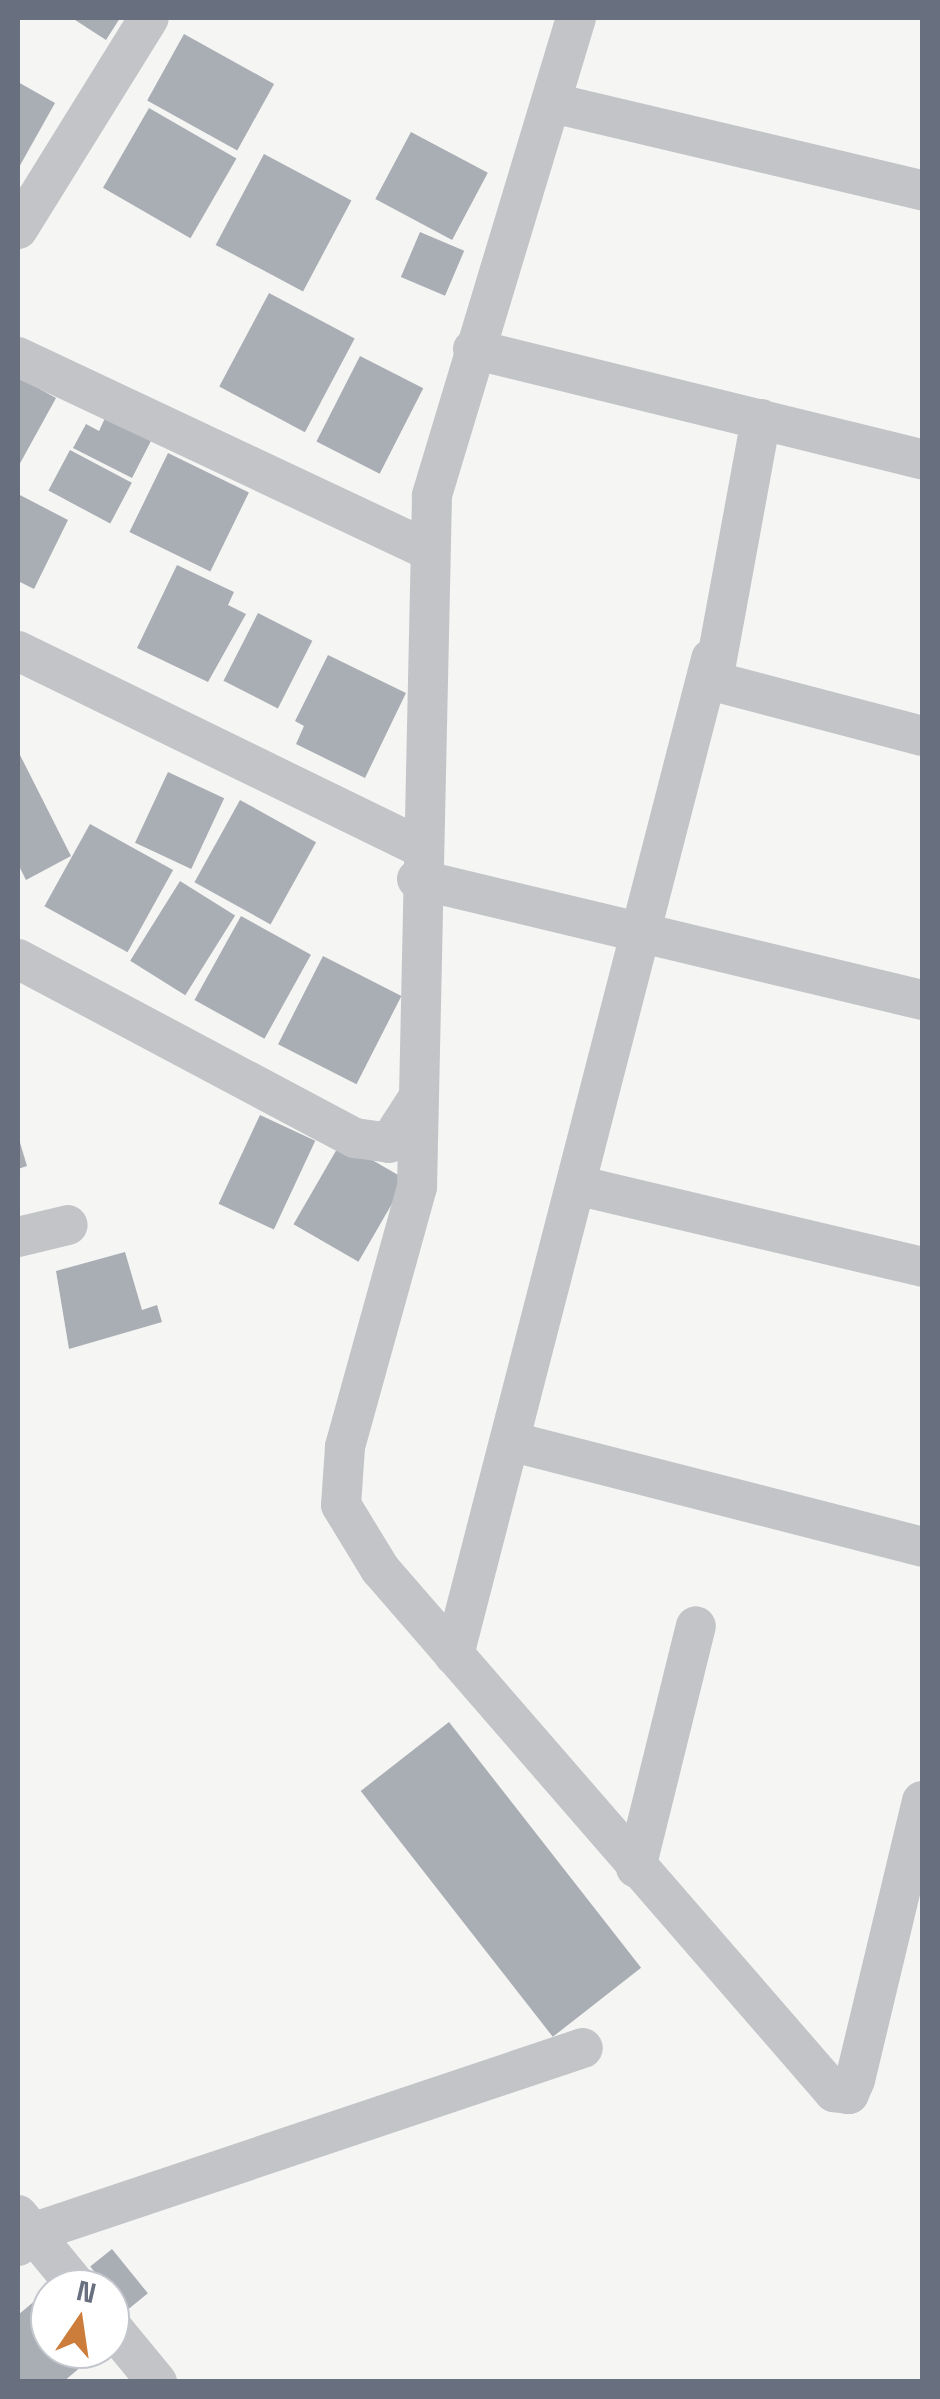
<!DOCTYPE html>
<html>
<head>
<meta charset="utf-8">
<style>
	body { margin:0 }
	#map { position:relative; width:940px; height:2399px; overflow:hidden; background:#f5f5f3; font-family:"Space Grotesk",sans-serif }
	div>[style] { position:absolute }
	[style*='--x'] { left:calc(var(--x)*1px); top:calc(var(--y)*1px); width:calc(var(--w)*1px); rotate:calc(var(--a)*1deg) }
	.building>* { inset:0; background:#a9adb4; transform-origin:0 0 }
	.minor>* { height:40px; margin:-20px; padding:0 20px; transform-origin:20px; border-radius:20px; background:#c2c4c7 }
	span { translate:-50% -50%; white-space:nowrap; text-align:center; line-height:1.15; -webkit-text-stroke:10px #fff; paint-order:stroke }
	.frame { position:absolute; inset:0; border:20px solid #687080; pointer-events:none }
	.north { position:absolute; left:30px; top:2269px; width:100px; height:100px; box-sizing:border-box; background:#fff; border:2px solid #c3c6cc; border-radius:50%; rotate:13deg; font-size:28px; font-weight:700; line-height:40px; text-align:center; color:#687080 }
	.north::after { content:''; display:block; margin:auto; width:35px; height:45px; background:#cc7d3c; clip-path:polygon(50% 0,100% 100%,50% 72%,0 100%) }
</style>
</head>
<body>
<div id="map">
	<div class="building">
		<div style="clip-path:polygon(72px 18px,120px 18px,106px 40px)"></div>
		<div style="left:184px;top:34px;width:103px;height:76px;rotate:29deg"></div>
		<div style="clip-path:polygon(18px 82px,55px 103px,18px 169px)"></div>
		<div style="left:149px;top:108px;width:101px;height:92px;rotate:30deg"></div>
		<div style="left:411px;top:132px;width:87px;height:76px;rotate:28deg"></div>
		<div style="left:264px;top:154px;width:99px;height:103px;rotate:28deg"></div>
		<div style="left:420px;top:232px;width:48px;height:49px;rotate:23deg"></div>
		<div style="left:269px;top:293px;width:97px;height:106px;rotate:28deg"></div>
		<div style="left:360px;top:356px;width:71px;height:96px;rotate:27deg"></div>
		<div style="clip-path:polygon(18px 377px,56px 398px,18px 467px)"></div>
		<div style="clip-path:polygon(106px 416px,152px 439px,132px 478px,73px 448px,86px 424px,99px 431px)"></div>
		<div style="left:70px;top:450px;width:70px;height:46px;rotate:28deg"></div>
		<div style="left:168px;top:453px;width:90px;height:88px;rotate:26deg"></div>
		<div style="clip-path:polygon(18px 494px,68px 520px,34px 589px,18px 581px)"></div>
		<div style="clip-path:polygon(177px 565px,234px 592px,228px 605px,246px 614px,208px 682px,137px 648px)"></div>
		<div style="left:258px;top:613px;width:61px;height:76px;rotate:27deg"></div>
		<div style="clip-path:polygon(328px 655px,406px 693px,365px 778px,296px 744px,304px 726px,295px 721px)"></div>
		<div style="clip-path:polygon(18px 751px,71px 856px,26px 880px,18px 864px)"></div>
		<div style="left:168px;top:772px;width:62px;height:78px;rotate:25deg"></div>
		<div style="left:240px;top:800px;width:87px;height:94px;rotate:29deg"></div>
		<div style="left:90px;top:824px;width:95px;height:94px;rotate:29deg"></div>
		<div style="left:180px;top:881px;width:65px;height:94px;rotate:32deg"></div>
		<div style="left:241px;top:916px;width:80px;height:96px;rotate:29deg"></div>
		<div style="left:323px;top:956px;width:88px;height:99px;rotate:27deg"></div>
		<div style="left:260px;top:1115px;width:61px;height:98px;rotate:25deg"></div>
		<div style="clip-path:polygon(18px 1136px,27px 1166px,18px 1169px)"></div>
		<div style="left:341px;top:1142px;width:75px;height:95px;rotate:30deg"></div>
		<div style="clip-path:polygon(125px 1252px,142px 1310px,157px 1305px,162px 1322px,69px 1349px,56px 1271px)"></div>
		<div style="left:449px;top:1722px;width:312px;height:112px;rotate:52deg"></div>
		<div style="left:112px;top:2249px;width:57px;height:28px;rotate:51deg"></div>
		<div style="clip-path:polygon(50px 2288px,50px 2349px,102px 2349px,63px 2382px,18px 2382px,18px 2315px)"></div>
	</div>
	<div class="minor">
		<div style="--x:576;--y:18;--w:499;--a:106.8"></div>
		<div style="--x:432;--y:496;--w:691;--a:91.24"></div>
		<div style="--x:417;--y:1187;--w:270;--a:105.5"></div>
		<div style="--x:345;--y:1447;--w:58;--a:93.9"></div>
		<div style="--x:341;--y:1505;--w:75;--a:58.6"></div>
		<div style="--x:380;--y:1569;--w:693;--a:49.04"></div>
		<div style="--x:834;--y:2092;--w:15;--a:8"></div>
		<div style="--x:849;--y:2094;--w:15;--a:-67"></div>
		<div style="--x:855;--y:2080;--w:287;--a:-76.5"></div>
		<div style="--x:553;--y:103;--w:379;--a:13.3"></div>
		<div style="--x:18;--y:229;--w:248;--a:-58.2"></div>
		<div style="--x:473;--y:349;--w:462;--a:13.8"></div>
		<div style="--x:18;--y:357;--w:453;--a:25.2"></div>
		<div style="--x:761;--y:419;--w:266;--a:100.4"></div>
		<div style="--x:713;--y:681;--w:216;--a:14.7"></div>
		<div style="--x:18;--y:651;--w:445;--a:26"></div>
		<div style="--x:417;--y:879;--w:519;--a:13.47"></div>
		<div style="--x:18;--y:959;--w:382;--a:28"></div>
		<div style="--x:355;--y:1138;--w:34;--a:8"></div>
		<div style="--x:389;--y:1143;--w:48;--a:-57"></div>
		<div style="--x:576;--y:1185;--w:356;--a:13.3"></div>
		<div style="--x:18;--y:1237;--w:51;--a:-13.5"></div>
		<div style="--x:510;--y:1441;--w:425;--a:14.4"></div>
		<div style="--x:454;--y:1655;--w:1029;--a:-75.53"></div>
		<div style="--x:636;--y:1868;--w:249;--a:-76.1"></div>
		<div style="--x:18;--y:2215;--w:96;--a:50.5"></div>
		<div style="--x:18;--y:2246;--w:19;--a:-43"></div>
		<div style="--x:32;--y:2233;--w:581;--a:-18.56"></div>
		<div style="--x:110;--y:2325;--w:74;--a:50.5"></div>
	</div>
	<div class="frame"></div>
	<div class="north">N</div>
</div>
</body>
</html>
